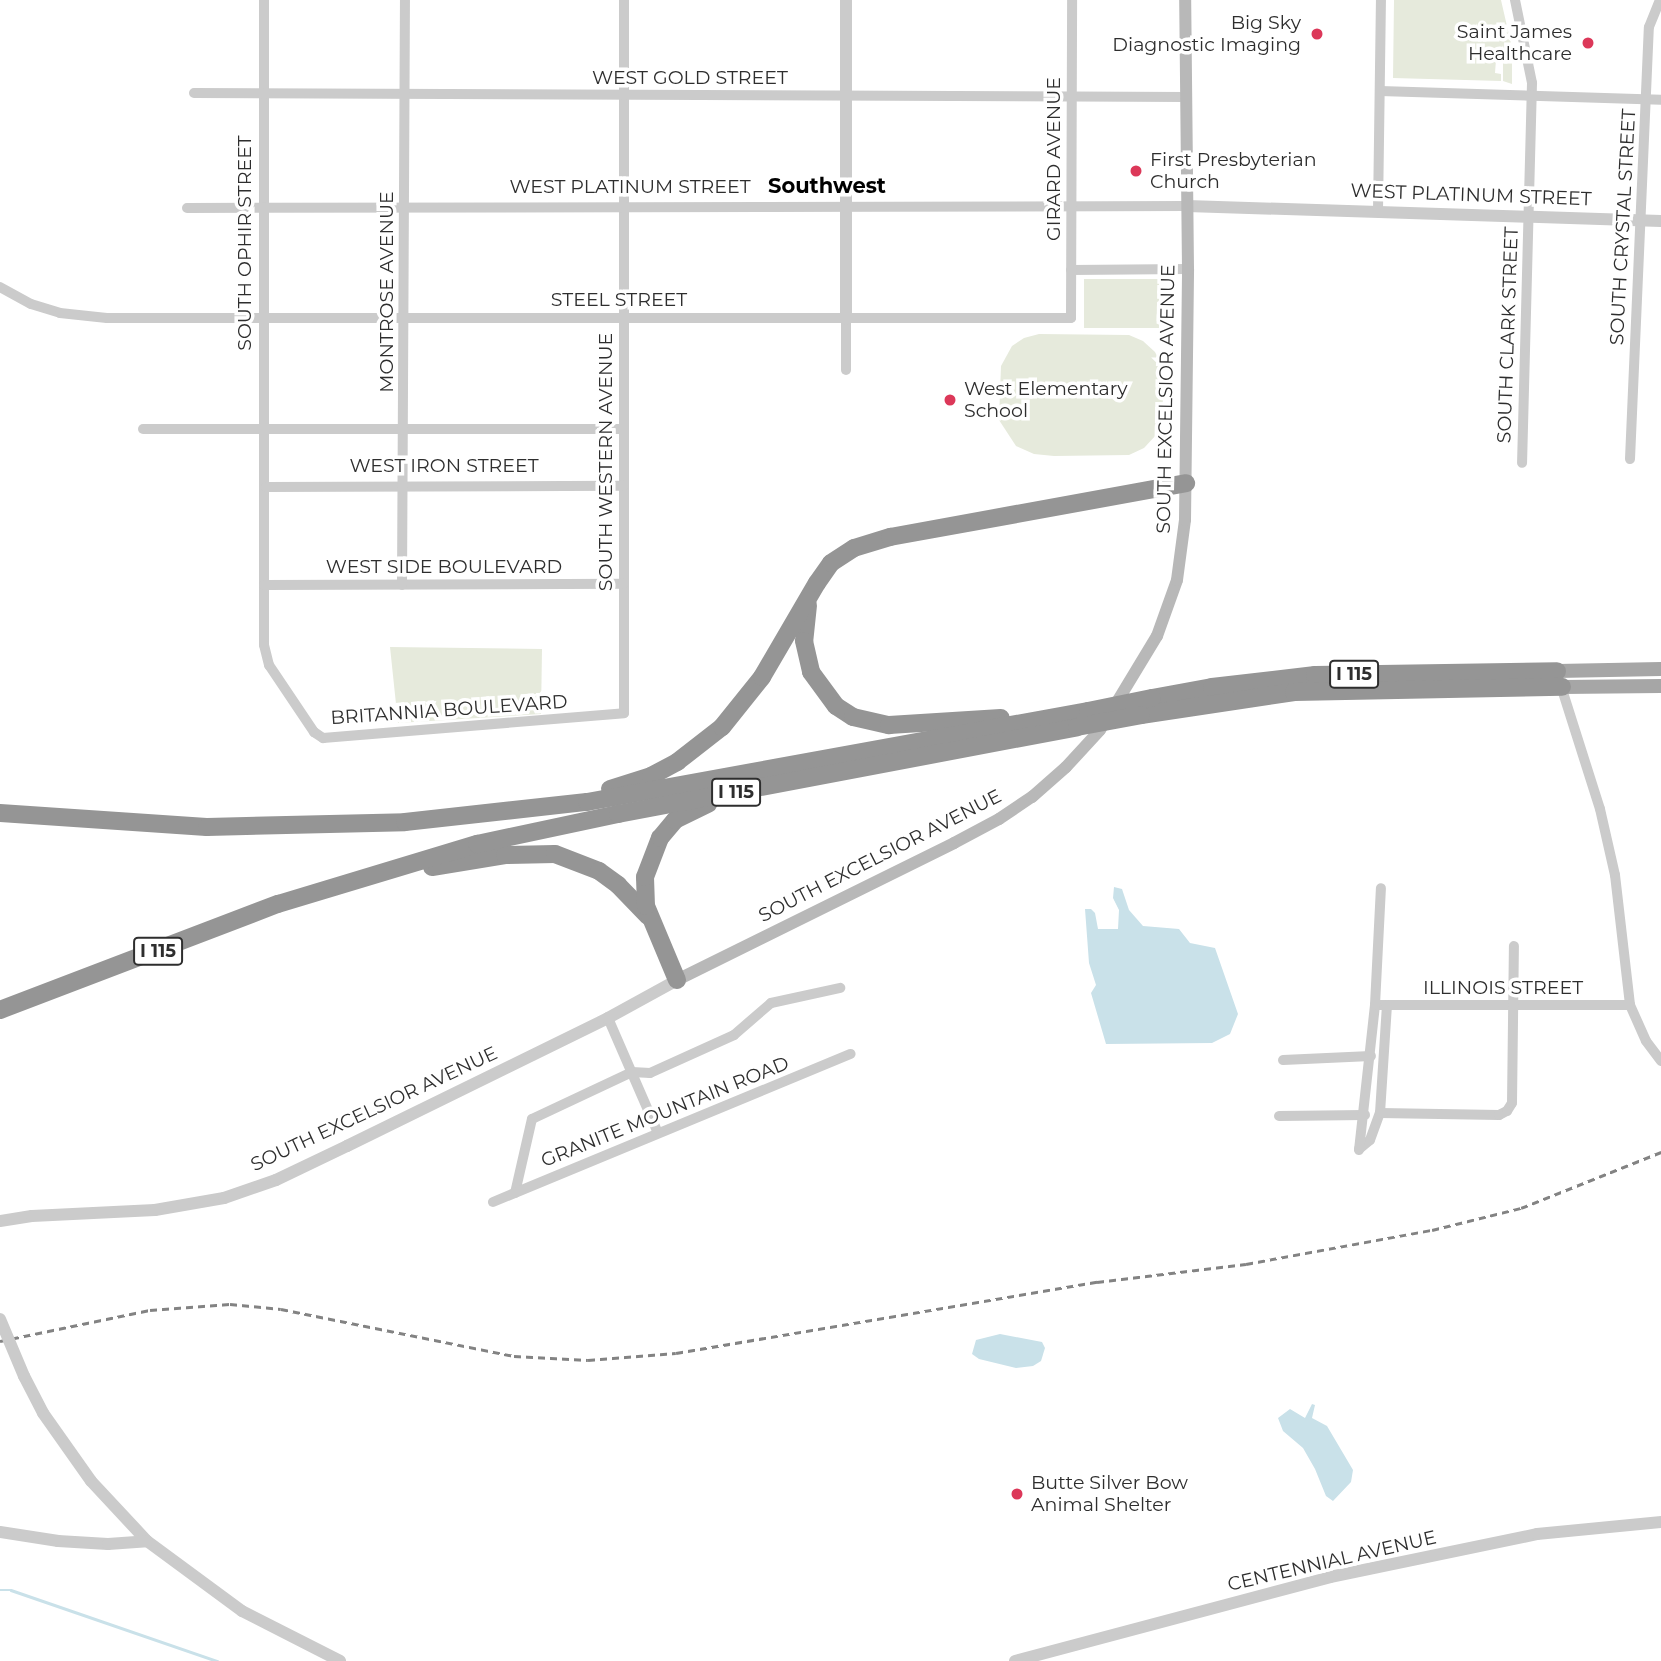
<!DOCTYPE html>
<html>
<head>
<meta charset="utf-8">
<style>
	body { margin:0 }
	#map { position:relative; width:1661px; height:1661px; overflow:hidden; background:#fff; font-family:Montserrat,sans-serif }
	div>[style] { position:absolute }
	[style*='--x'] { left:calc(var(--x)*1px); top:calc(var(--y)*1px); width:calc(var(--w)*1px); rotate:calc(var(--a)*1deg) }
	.green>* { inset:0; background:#e6eadc; transform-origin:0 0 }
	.water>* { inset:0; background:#c9e1e9 }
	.stream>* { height:2.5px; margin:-1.25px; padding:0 1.25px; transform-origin:1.25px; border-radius:1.25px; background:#c9e1e9 }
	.minor>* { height:10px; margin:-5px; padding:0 5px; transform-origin:5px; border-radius:5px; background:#cbcbcb }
	.tertiary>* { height:12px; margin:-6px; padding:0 6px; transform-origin:6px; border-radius:6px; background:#cbcbcb }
	.secondary>* { height:12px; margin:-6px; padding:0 6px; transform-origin:6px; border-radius:6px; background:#b8b8b8 }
	.primary>* { height:14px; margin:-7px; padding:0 7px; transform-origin:7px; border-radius:7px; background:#a6a6a6 }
	.motorway>* { height:18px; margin:-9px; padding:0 9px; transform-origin:9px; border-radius:9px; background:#959595 }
	.rail>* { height:2.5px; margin-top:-1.25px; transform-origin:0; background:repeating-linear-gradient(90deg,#838383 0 7px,transparent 0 12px) }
	.tertiary-bridge>* { height:12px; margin:-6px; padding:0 6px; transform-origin:6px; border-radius:6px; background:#cbcbcb }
	.motorway-bridge>* { height:18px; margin:-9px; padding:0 9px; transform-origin:9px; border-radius:9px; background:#959595 }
	.dots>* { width:19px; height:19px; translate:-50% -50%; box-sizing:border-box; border:4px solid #fff; border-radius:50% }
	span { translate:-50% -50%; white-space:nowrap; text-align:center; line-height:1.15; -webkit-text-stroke:7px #fff; paint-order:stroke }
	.shield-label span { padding:2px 5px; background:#fff; border:2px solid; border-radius:5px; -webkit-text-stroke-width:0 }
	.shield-label { font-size:18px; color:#2e2e2e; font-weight:700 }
	.poi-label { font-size:19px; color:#2e2e2e }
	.right { translate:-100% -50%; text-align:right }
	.left { translate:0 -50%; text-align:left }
	.street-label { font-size:19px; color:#2e2e2e }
	.neighbourhood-label { font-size:21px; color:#000; font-weight:700 }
</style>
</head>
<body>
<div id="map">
	<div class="green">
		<div style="clip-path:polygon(1394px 0,1501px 0,1512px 48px,1512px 84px,1503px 81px,1503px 61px,1499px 59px,1496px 60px,1495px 73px,1501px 74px,1501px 81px,1393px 78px)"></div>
		<div style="left:1084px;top:279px;width:75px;height:49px"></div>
		<div style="clip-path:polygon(1039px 334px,1129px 335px,1143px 341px,1155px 352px,1164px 369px,1162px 422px,1157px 434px,1144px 448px,1129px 455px,1054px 456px,1034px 454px,1016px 446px,999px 420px,1001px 366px,1012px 346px,1024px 338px)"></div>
		<div style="clip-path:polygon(390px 647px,542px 649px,541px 714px,398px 723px)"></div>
	</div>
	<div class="water">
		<div style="clip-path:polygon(1114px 887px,1122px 889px,1129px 910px,1143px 926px,1179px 929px,1190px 943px,1215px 948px,1238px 1014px,1230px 1034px,1212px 1043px,1106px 1044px,1091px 993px,1096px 985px,1089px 963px,1085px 909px,1091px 909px,1095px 913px,1098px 929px,1118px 929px,1119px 910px,1113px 898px)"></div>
		<div style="clip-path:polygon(1000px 1334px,1042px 1342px,1045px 1348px,1041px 1361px,1033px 1366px,1016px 1368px,979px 1359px,972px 1354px,976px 1340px)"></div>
		<div style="clip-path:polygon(1312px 1404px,1315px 1405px,1312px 1418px,1327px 1426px,1353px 1470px,1351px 1482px,1333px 1501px,1326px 1496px,1315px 1469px,1303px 1448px,1283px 1431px,1278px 1418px,1290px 1409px,1305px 1418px)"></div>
	</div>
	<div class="stream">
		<div style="--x:0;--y:1590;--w:11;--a:0"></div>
		<div style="--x:11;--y:1590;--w:218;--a:19"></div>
	</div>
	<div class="minor">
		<div style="--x:264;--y:0;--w:645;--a:90"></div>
		<div style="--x:264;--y:645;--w:21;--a:76"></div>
		<div style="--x:269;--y:665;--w:81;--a:56.1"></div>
		<div style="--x:314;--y:732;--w:11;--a:34"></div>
		<div style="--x:323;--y:738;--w:302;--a:-4.7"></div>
		<div style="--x:624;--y:713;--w:713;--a:-90"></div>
		<div style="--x:1515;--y:0;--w:85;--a:78.4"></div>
		<div style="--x:1532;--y:83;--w:380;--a:91.5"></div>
		<div style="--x:1380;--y:91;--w:281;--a:1.8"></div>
		<div style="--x:194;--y:93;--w:992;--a:0.23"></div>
		<div style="--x:187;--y:208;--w:1000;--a:-0.11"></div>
		<div style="--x:1378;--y:211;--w:211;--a:-89.2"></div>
		<div style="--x:1071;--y:270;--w:117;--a:-0.5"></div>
		<div style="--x:0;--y:287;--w:35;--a:29"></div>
		<div style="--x:31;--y:304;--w:30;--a:17"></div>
		<div style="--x:60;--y:313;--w:47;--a:6.1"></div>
		<div style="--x:107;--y:318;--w:964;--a:0"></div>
		<div style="--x:1071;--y:318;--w:318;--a:-89.8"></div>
		<div style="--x:846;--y:370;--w:51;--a:-90"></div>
		<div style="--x:143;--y:429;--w:480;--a:0"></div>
		<div style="--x:1630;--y:459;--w:432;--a:-87.5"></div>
		<div style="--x:1649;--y:27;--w:29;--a:-68"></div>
		<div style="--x:266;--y:487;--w:357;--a:-0.2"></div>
		<div style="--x:264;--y:585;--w:359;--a:-0.2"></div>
		<div style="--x:402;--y:585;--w:585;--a:-89.71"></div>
		<div style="--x:1560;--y:683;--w:132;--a:72.4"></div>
		<div style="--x:1600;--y:809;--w:68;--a:77.2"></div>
		<div style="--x:1615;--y:875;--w:131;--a:83.4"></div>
		<div style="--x:1630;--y:1005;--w:39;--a:66"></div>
		<div style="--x:1646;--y:1041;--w:25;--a:53"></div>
		<div style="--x:1375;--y:1005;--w:255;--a:0"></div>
		<div style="--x:608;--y:1018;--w:125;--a:66.5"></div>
		<div style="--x:1283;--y:1060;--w:88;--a:-2.6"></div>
		<div style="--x:1380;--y:1113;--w:119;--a:1"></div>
		<div style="--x:1499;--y:1115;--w:9;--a:-27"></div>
		<div style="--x:1507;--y:1111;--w:9;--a:-58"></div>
		<div style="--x:1512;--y:1103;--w:157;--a:-89.3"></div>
		<div style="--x:1279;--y:1116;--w:86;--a:-0.7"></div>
		<div style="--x:1359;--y:1149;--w:14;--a:-39"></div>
		<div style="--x:1370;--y:1140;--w:29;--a:-70"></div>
		<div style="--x:1380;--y:1113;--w:108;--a:-86.3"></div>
		<div style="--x:1359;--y:1150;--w:146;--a:-83.7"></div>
		<div style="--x:1375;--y:1005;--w:117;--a:-87.1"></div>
		<div style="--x:515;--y:1193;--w:76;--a:-77.1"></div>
		<div style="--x:532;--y:1119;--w:110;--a:-25.2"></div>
		<div style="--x:632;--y:1072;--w:18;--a:3"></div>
		<div style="--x:650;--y:1073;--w:92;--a:-24.3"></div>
		<div style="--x:734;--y:1035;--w:49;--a:-40.9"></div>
		<div style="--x:771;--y:1003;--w:71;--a:-12.3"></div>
		<div style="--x:493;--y:1202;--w:387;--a:-22.5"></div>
	</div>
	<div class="tertiary">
		<div style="--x:1187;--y:206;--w:474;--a:1.8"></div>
		<div style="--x:846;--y:319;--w:319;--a:-90"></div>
		<div style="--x:0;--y:1221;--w:32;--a:-9"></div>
		<div style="--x:32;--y:1216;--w:123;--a:-2.8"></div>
		<div style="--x:155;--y:1210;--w:70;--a:-9.9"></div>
		<div style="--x:224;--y:1198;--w:55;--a:-19.1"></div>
		<div style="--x:276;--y:1180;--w:79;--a:-25.6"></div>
		<div style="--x:347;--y:1146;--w:291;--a:-26.1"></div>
		<div style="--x:608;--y:1018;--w:79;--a:-28.8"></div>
		<div style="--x:24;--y:1376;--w:42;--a:62.8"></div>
		<div style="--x:43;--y:1413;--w:83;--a:54.8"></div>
		<div style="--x:91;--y:1481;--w:82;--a:47"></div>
		<div style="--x:147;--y:1541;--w:118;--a:36.4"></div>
		<div style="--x:242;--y:1611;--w:110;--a:27"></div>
		<div style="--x:0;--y:1532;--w:59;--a:8.8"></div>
		<div style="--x:58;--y:1541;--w:50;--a:3.4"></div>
		<div style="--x:108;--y:1544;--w:39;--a:-4"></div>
		<div style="--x:1015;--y:1661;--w:326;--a:-14.9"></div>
		<div style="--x:1330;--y:1577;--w:211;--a:-11.7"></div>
		<div style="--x:1537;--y:1534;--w:125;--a:-5.5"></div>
	</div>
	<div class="secondary">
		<div style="--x:677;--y:980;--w:309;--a:-26.3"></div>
		<div style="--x:954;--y:843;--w:51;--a:-28.1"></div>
		<div style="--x:999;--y:819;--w:40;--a:-34"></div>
		<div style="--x:1032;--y:797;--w:45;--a:-41.4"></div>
		<div style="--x:1066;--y:767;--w:50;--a:-47.4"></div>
		<div style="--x:1100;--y:730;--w:110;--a:-58.8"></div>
		<div style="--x:1157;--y:636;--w:59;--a:-70.3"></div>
		<div style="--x:1177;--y:580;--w:61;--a:-82.4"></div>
		<div style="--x:1185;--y:520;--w:251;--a:-89.3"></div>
		<div style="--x:1188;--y:269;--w:269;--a:-90.6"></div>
	</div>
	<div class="primary">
		<div style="--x:1557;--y:671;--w:104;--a:-1.1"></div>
		<div style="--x:1562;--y:687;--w:99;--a:-0.6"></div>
	</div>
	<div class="motorway">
		<div style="--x:808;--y:605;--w:36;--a:96"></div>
		<div style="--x:804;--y:641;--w:32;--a:77"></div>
		<div style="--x:811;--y:672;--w:42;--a:53.7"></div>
		<div style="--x:836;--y:706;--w:20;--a:33"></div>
		<div style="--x:853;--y:717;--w:37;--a:13"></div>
		<div style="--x:889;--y:725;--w:112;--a:-3.6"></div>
		<div style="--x:1152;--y:698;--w:61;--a:-10.4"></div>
		<div style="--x:1212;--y:687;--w:104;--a:-6.6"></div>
		<div style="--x:1315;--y:675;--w:242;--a:-0.9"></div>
		<div style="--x:1141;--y:715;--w:155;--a:-8.5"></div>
		<div style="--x:1294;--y:692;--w:268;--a:-1.1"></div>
		<div style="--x:610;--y:789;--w:43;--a:-17.6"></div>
		<div style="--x:651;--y:776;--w:30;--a:-28"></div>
		<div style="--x:677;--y:762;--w:57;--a:-37.9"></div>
		<div style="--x:722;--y:727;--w:64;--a:-51.3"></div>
		<div style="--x:762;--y:677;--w:109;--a:-59.7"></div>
		<div style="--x:817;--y:583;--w:24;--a:-55"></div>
		<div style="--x:831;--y:563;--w:27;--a:-33"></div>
		<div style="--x:854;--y:548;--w:38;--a:-17"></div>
		<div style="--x:890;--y:537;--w:301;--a:-10.3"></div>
		<div style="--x:0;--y:813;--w:207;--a:3.9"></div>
		<div style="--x:207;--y:827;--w:198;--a:-1.4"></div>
		<div style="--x:405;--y:822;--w:183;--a:-6.3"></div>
		<div style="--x:587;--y:802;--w:509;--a:-10.29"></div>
		<div style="--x:432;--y:867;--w:74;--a:-9.3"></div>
		<div style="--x:505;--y:855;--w:50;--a:-1.1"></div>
		<div style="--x:555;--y:854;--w:47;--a:21.1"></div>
		<div style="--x:599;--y:871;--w:24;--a:36"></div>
		<div style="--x:618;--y:885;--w:43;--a:45.9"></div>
		<div style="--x:677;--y:980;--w:80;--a:-112.7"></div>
		<div style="--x:646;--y:906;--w:29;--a:-92"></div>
		<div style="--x:645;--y:877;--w:42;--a:-69"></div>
		<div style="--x:660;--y:838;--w:23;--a:-50"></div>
		<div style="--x:675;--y:820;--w:37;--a:-26"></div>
		<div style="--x:0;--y:1010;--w:298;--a:-20.9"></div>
		<div style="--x:278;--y:904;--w:208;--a:-16.8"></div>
		<div style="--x:477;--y:844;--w:144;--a:-12"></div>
		<div style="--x:618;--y:814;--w:467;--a:-10.7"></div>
	</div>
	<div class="rail">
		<div style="--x:0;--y:1341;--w:153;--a:-11.7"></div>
		<div style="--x:150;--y:1310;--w:80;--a:-4.3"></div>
		<div style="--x:230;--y:1304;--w:51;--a:5.6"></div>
		<div style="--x:281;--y:1309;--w:238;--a:11.4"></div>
		<div style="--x:514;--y:1356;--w:74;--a:3.1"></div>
		<div style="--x:588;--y:1360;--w:88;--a:-4.5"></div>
		<div style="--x:676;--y:1353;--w:427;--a:-9.6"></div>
		<div style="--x:1097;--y:1282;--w:150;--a:-6.9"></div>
		<div style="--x:1246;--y:1264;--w:189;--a:-10.4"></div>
		<div style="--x:1432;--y:1230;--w:92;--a:-13.9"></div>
		<div style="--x:1521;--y:1208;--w:151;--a:-21.8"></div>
	</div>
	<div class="tertiary-bridge">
		<div style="--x:0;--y:1319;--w:62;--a:67.2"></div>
	</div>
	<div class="motorway-bridge">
		<div style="--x:1088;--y:711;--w:65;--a:-11.5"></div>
		<div style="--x:1077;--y:727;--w:65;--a:-10.6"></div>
	</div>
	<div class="dots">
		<div style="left:1317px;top:34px;background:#dc3859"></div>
		<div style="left:1588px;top:43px;background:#dc3859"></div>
		<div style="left:1136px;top:171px;background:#dc3859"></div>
		<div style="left:950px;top:400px;background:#dc3859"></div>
		<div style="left:1017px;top:1494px;background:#dc3859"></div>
	</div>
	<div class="shield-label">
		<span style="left:1354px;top:674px">I 115</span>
		<span style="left:736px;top:792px">I 115</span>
		<span style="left:158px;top:951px">I 115</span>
	</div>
	<div class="poi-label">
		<span class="right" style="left:1301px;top:34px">Big Sky<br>Diagnostic Imaging</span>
		<span class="right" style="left:1572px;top:43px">Saint James<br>Healthcare</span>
		<span class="left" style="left:1150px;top:171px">First Presbyterian<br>Church</span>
		<span class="left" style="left:964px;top:400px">West Elementary<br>School</span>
		<span class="left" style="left:1031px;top:1494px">Butte Silver Bow<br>Animal Shelter</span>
	</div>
	<div class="street-label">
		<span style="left:690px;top:78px">WEST GOLD STREET</span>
		<span style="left:1054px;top:159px;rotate:-90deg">GIRARD AVENUE</span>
		<span style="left:630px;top:187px">WEST PLATINUM STREET</span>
		<span style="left:1471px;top:195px;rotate:2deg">WEST PLATINUM STREET</span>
		<span style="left:1623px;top:227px;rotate:-87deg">SOUTH CRYSTAL STREET</span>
		<span style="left:245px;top:243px;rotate:-90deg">SOUTH OPHIR STREET</span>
		<span style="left:387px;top:292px;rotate:-90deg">MONTROSE AVENUE</span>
		<span style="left:619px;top:300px">STEEL STREET</span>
		<span style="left:1508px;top:335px;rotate:-88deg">SOUTH CLARK STREET</span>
		<span style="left:1166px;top:399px;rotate:-89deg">SOUTH EXCELSIOR AVENUE</span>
		<span style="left:606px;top:462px;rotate:-90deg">SOUTH WESTERN AVENUE</span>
		<span style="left:444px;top:466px">WEST IRON STREET</span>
		<span style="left:444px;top:567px">WEST SIDE BOULEVARD</span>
		<span style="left:449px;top:710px;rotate:-4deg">BRITANNIA BOULEVARD</span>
		<span style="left:880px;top:856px;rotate:-27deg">SOUTH EXCELSIOR AVENUE</span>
		<span style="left:1503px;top:988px">ILLINOIS STREET</span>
		<span style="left:374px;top:1109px;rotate:-25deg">SOUTH EXCELSIOR AVENUE</span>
		<span style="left:665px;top:1112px;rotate:-22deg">GRANITE MOUNTAIN ROAD</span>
		<span style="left:1332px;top:1561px;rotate:-13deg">CENTENNIAL AVENUE</span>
	</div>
	<div class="neighbourhood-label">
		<span style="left:827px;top:186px">Southwest</span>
	</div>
</div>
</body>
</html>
